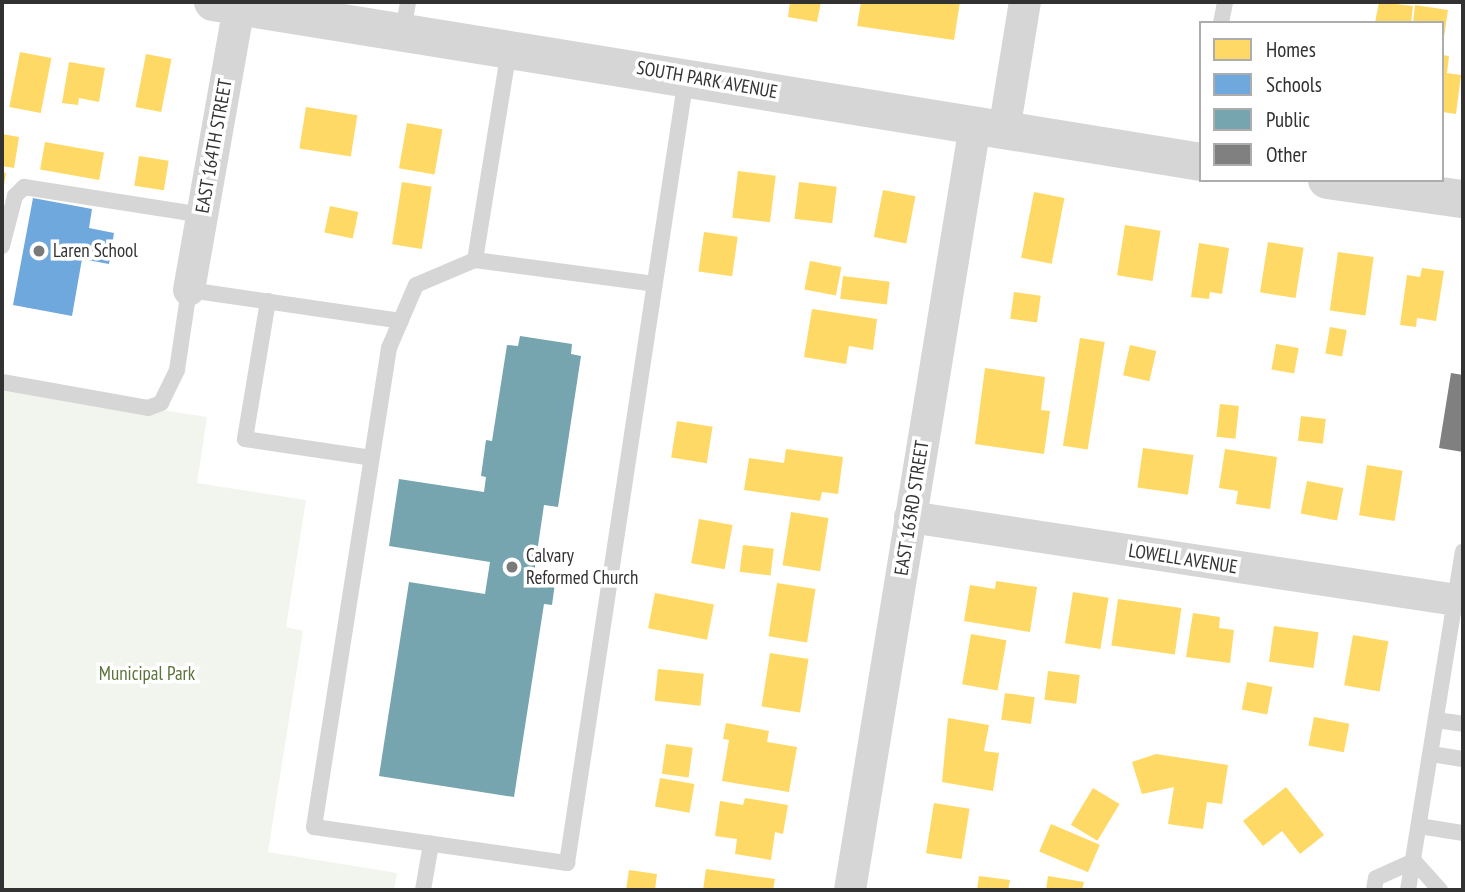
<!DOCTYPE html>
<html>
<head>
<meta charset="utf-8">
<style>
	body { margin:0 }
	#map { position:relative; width:1465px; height:892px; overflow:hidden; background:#fff; font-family:"PT Sans Narrow",sans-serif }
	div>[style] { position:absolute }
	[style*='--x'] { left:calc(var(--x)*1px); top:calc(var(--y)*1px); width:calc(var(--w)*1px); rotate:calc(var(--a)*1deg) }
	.green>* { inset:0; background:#f2f5ed }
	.homes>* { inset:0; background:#ffd966; transform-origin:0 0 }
	.schools>* { inset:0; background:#6fa8dc }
	.public>* { inset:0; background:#76a5af }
	.building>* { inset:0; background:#808080 }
	.service>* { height:16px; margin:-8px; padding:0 8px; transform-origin:8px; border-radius:8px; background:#d6d6d6 }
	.minor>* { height:32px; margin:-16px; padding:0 16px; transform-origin:16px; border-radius:16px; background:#d6d6d6 }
	.tertiary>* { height:38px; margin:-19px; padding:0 19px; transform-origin:19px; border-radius:19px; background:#d6d6d6 }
	.dots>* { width:19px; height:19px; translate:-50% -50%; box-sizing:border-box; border:4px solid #fff; border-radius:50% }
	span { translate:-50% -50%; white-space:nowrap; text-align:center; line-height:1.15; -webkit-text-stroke:7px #fff; paint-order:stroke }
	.street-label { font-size:19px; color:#323232 }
	.poi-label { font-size:19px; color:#323232 }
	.left { translate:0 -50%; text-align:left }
	.park-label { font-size:19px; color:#5d723c }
	.frame { position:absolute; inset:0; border:4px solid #323232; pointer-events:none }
	.legend { position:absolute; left:1199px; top:21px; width:245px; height:161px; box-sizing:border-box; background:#fff; border:2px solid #adadad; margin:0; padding:9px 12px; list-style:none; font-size:21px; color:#323232 }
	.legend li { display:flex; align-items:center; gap:14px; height:35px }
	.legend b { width:35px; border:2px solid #adadad }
</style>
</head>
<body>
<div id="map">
	<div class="green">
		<div style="clip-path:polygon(2px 385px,207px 417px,197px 483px,306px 500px,286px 627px,303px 631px,268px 852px,397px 873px,394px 890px,2px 890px)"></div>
	</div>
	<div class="homes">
		<div style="clip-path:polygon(790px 2px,821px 2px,817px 22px,788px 17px)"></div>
		<div style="clip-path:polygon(861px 2px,960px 2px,954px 40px,857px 26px)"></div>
		<div style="clip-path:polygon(1379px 2px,1413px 6px,1411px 23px,1375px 23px)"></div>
		<div style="clip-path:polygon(1415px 5px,1448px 10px,1444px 37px,1442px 23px,1413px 23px)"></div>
		<div style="left:20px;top:52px;width:32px;height:56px;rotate:11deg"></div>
		<div style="left:146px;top:54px;width:26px;height:54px;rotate:11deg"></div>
		<div style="clip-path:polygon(1442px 55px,1449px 56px,1447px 73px,1461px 75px,1456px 114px,1442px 112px)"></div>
		<div style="clip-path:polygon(69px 62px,105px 68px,99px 102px,79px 98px,78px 105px,62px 103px)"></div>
		<div style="left:306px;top:107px;width:52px;height:42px;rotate:9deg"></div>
		<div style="left:407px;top:123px;width:36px;height:46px;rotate:10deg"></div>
		<div style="clip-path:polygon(2px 134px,19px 137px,14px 168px,2px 166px)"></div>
		<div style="left:45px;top:142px;width:60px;height:28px;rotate:10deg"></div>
		<div style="left:139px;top:156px;width:30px;height:30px;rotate:9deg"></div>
		<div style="left:738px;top:171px;width:38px;height:47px;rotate:7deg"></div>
		<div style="clip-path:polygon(2px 172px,6px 173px,3px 191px,2px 191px)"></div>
		<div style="left:402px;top:182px;width:30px;height:63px;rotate:9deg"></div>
		<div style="left:799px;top:182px;width:38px;height:37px;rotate:7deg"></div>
		<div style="left:883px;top:190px;width:33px;height:48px;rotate:11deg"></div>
		<div style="left:1034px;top:192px;width:31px;height:67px;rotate:11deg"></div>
		<div style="left:330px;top:206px;width:29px;height:27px;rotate:12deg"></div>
		<div style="left:1125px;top:225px;width:36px;height:51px;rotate:9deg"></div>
		<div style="left:704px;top:232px;width:34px;height:40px;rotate:8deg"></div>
		<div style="left:1268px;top:242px;width:36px;height:51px;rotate:9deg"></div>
		<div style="clip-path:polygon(1199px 243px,1229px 248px,1222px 294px,1210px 292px,1209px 299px,1191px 297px)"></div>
		<div style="left:1338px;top:252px;width:36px;height:59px;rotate:8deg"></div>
		<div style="left:810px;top:261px;width:32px;height:29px;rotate:11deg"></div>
		<div style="clip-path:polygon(1422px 268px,1444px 271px,1436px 321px,1417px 318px,1416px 327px,1400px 325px,1407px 275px,1420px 277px)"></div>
		<div style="left:843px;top:276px;width:47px;height:23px;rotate:7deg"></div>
		<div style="left:1014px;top:292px;width:27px;height:27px;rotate:8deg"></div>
		<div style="clip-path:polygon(812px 309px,877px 319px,873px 350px,849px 346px,846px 364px,804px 357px)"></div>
		<div style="left:1330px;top:327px;width:17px;height:27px;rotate:10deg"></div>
		<div style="left:1080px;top:338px;width:25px;height:109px;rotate:9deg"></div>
		<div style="left:1276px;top:344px;width:23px;height:26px;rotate:10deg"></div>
		<div style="left:1130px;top:345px;width:27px;height:31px;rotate:13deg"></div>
		<div style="clip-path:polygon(985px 368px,1045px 377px,1041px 410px,1050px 411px,1044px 454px,975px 444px)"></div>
		<div style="left:1220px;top:404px;width:19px;height:33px;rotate:6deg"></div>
		<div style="left:1301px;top:416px;width:25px;height:25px;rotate:7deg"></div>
		<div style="left:677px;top:421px;width:36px;height:37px;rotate:9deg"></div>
		<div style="left:1143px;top:448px;width:51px;height:40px;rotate:8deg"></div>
		<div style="clip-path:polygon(786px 449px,843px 457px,838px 494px,822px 492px,820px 501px,744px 490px,749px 458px,784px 463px)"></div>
		<div style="clip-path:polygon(1225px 449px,1277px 457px,1270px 509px,1236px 504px,1238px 491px,1219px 488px)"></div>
		<div style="left:1367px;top:465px;width:36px;height:51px;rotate:9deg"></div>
		<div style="left:1307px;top:481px;width:37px;height:33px;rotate:11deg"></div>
		<div style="left:791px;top:512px;width:38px;height:54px;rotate:9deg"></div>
		<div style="left:699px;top:519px;width:34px;height:45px;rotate:10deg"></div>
		<div style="left:743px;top:545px;width:31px;height:27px;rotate:7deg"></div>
		<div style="clip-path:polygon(996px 581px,1037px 587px,1030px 632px,964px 621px,970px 585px,995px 589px)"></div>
		<div style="left:777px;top:583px;width:39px;height:54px;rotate:9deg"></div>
		<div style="left:1073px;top:592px;width:36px;height:52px;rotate:9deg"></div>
		<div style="left:655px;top:593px;width:60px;height:36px;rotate:11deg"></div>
		<div style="left:1118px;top:599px;width:64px;height:47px;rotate:8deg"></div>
		<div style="clip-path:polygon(1193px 613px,1220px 617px,1219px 628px,1234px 630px,1230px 663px,1186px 657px)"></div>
		<div style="left:1274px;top:626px;width:45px;height:36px;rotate:8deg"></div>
		<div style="left:971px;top:634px;width:36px;height:51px;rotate:10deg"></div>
		<div style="left:1353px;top:635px;width:36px;height:51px;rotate:10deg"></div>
		<div style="left:770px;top:653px;width:39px;height:54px;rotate:9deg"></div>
		<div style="left:658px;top:669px;width:46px;height:32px;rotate:6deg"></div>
		<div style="left:1048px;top:671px;width:32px;height:29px;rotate:7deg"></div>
		<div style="left:1247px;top:682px;width:26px;height:28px;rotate:11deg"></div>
		<div style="left:1005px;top:693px;width:30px;height:27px;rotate:8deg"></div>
		<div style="left:1314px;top:717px;width:36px;height:29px;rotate:11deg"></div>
		<div style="clip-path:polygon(948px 718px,989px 725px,984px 751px,999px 753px,993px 791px,942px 782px)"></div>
		<div style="clip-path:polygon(726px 723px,769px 731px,767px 742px,797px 747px,789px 792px,722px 781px,729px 740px,723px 739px)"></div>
		<div style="left:666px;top:744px;width:27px;height:30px;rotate:8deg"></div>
		<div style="clip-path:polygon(1156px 754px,1228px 765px,1222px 804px,1207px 802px,1203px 829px,1168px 824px,1174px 787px,1142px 794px,1132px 762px)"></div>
		<div style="left:660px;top:778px;width:35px;height:29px;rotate:10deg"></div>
		<div style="clip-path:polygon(1286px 787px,1324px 835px,1300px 854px,1282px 831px,1263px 846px,1243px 821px)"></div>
		<div style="left:1093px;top:788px;width:31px;height:43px;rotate:31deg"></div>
		<div style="clip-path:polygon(745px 798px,788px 805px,783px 834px,775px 832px,771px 860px,735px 854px,737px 839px,715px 836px,720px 801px,743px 805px)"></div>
		<div style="left:934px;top:803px;width:36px;height:51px;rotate:9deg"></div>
		<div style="left:1051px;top:824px;width:53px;height:30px;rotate:23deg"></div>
		<div style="clip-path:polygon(706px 869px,775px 879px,773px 890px,703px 890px)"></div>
		<div style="clip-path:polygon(629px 870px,657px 874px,655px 890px,626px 890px)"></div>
		<div style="clip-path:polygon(979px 876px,1010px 880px,1008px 890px,977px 890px)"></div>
		<div style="clip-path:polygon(1048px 876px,1084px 882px,1082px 890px,1046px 890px)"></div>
	</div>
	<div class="schools">
		<div style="clip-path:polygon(33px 198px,92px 209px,89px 228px,114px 233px,109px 264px,82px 259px,72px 316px,13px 305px)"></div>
	</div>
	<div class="public">
		<div style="clip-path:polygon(520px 336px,572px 344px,571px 354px,581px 356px,558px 507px,544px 505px,534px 573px,556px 576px,552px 605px,544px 604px,514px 797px,379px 776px,409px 582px,485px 594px,490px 562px,389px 546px,399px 479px,484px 492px,486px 477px,481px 476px,486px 440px,492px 441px,507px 345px,518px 346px)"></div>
	</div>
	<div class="building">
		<div style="clip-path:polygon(1451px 373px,1463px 375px,1463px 452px,1439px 448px)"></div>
	</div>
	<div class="service">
		<div style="--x:1221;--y:23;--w:21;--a:-79"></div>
		<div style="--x:403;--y:31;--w:29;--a:-80"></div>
		<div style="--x:509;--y:50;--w:213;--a:99.2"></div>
		<div style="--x:475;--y:260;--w:64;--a:157"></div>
		<div style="--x:416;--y:285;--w:69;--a:113.2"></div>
		<div style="--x:389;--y:348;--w:485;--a:98.9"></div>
		<div style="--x:314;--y:827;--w:256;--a:8.1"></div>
		<div style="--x:567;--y:863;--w:794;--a:-81.38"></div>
		<div style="--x:2;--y:246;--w:52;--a:-75.4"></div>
		<div style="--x:15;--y:196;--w:13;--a:-45"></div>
		<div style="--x:24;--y:187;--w:180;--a:8.9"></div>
		<div style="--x:475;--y:260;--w:181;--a:7.6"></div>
		<div style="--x:268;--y:301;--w:140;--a:99.5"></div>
		<div style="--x:245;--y:439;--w:128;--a:8.5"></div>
		<div style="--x:2;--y:382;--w:148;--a:10.1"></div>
		<div style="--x:148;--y:408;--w:14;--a:-21"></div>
		<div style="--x:161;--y:403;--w:37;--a:-64"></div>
		<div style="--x:177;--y:370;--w:81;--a:-81.5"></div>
		<div style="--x:189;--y:290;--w:214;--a:8.3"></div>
		<div style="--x:1436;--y:720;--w:27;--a:8"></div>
		<div style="--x:1431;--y:754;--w:32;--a:9"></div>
		<div style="--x:1419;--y:826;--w:45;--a:9"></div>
		<div style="--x:1414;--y:861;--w:39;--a:48"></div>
		<div style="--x:423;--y:890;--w:47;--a:-80.1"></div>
		<div style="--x:1374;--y:890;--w:12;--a:-81"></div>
		<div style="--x:1376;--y:878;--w:42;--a:-24.1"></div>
		<div style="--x:1408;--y:890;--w:343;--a:-80.8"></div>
	</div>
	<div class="minor">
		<div style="--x:1004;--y:131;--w:131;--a:-80.8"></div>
		<div style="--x:189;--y:290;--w:292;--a:-80"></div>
		<div style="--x:910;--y:517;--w:552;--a:8.64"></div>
		<div style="--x:850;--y:890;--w:774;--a:-80.71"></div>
	</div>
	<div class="tertiary">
		<div style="--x:213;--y:2;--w:1001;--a:9.2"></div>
		<div style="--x:1327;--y:180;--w:137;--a:8"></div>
	</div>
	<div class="dots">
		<div style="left:39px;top:251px;background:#7a7a7a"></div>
		<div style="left:512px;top:567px;background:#7a7a7a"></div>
	</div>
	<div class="street-label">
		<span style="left:707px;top:80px;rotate:10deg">SOUTH PARK AVENUE</span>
		<span style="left:214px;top:146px;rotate:-80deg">EAST 164TH STREET</span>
		<span style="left:912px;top:508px;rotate:-81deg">EAST 163RD STREET</span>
		<span style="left:1183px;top:559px;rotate:9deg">LOWELL AVENUE</span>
	</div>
	<div class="poi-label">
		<span class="left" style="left:53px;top:251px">Laren School</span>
		<span class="left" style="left:526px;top:567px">Calvary<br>Reformed Church</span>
	</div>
	<div class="park-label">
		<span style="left:147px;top:674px">Municipal Park</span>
	</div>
	<div class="frame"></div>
	<ul class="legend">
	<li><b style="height:19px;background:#ffd966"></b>Homes</li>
	<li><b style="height:19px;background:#6fa8dc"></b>Schools</li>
	<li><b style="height:19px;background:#76a5af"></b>Public</li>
	<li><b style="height:19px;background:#808080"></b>Other</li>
	</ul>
</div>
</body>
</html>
